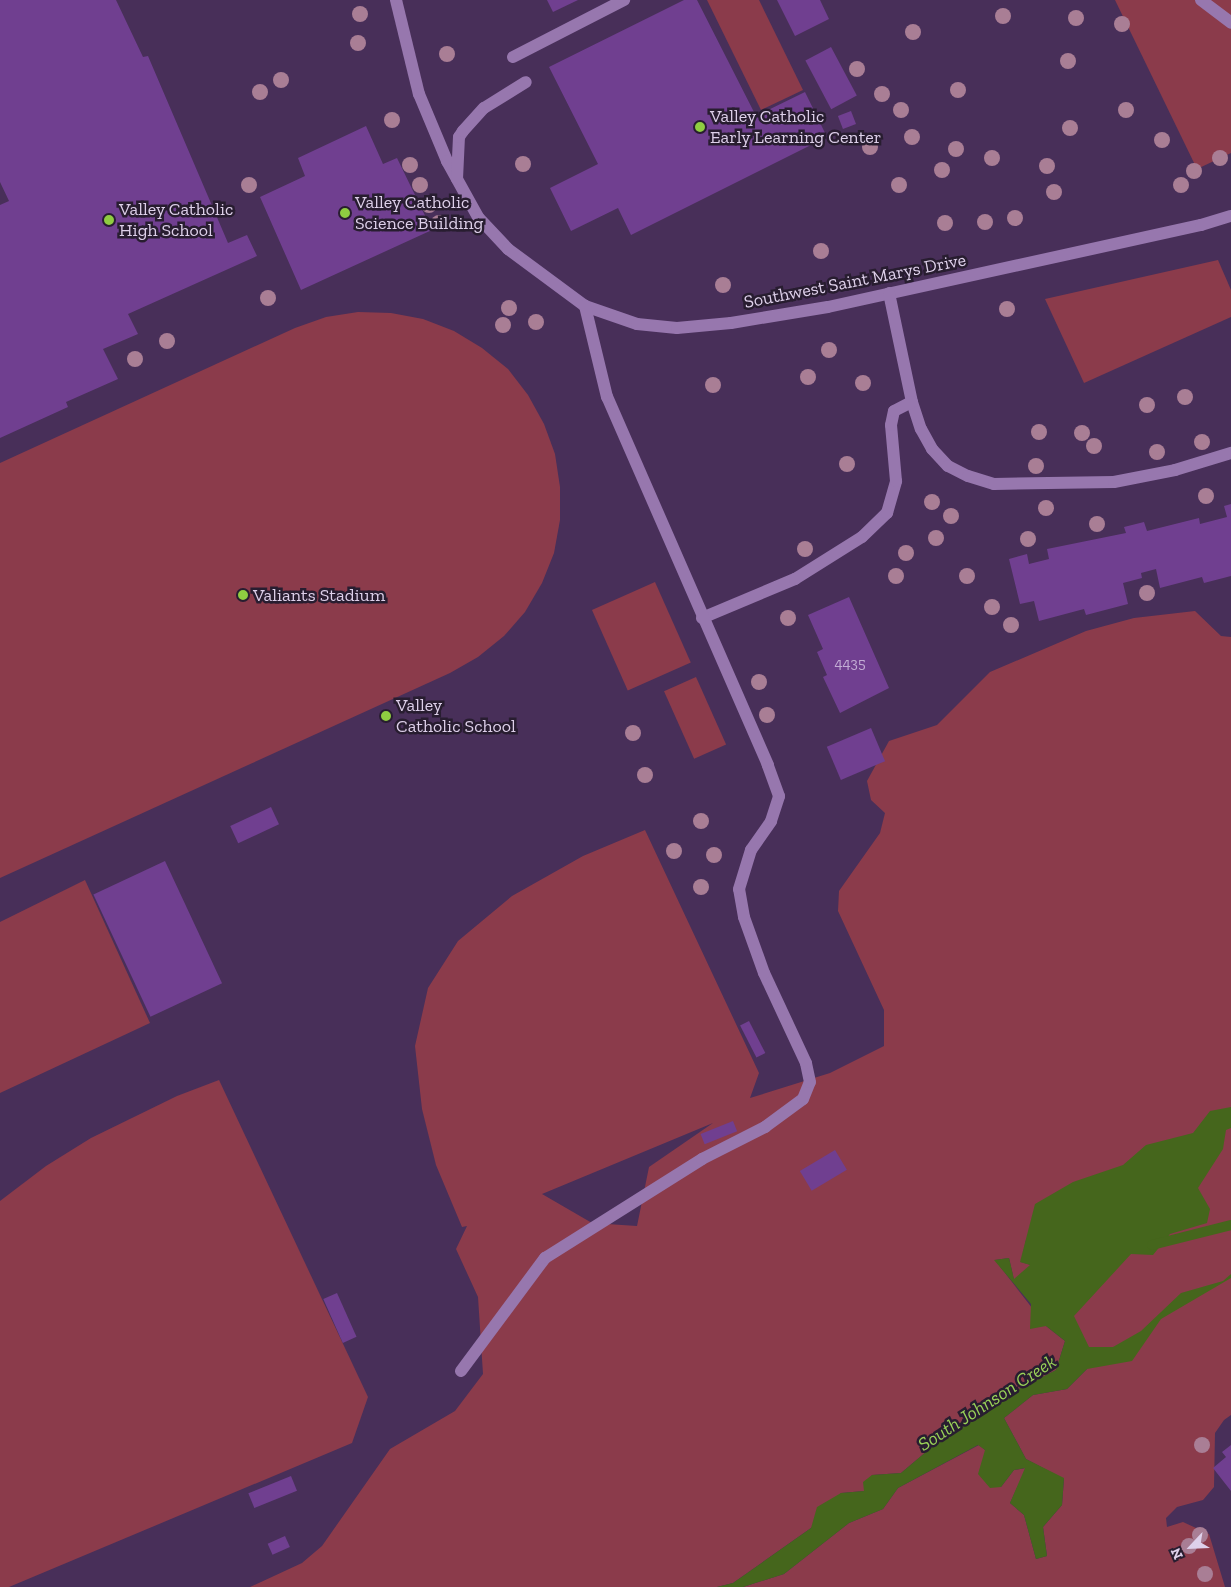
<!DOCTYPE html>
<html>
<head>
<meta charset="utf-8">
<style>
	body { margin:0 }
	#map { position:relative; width:1231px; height:1587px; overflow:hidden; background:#482f59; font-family:"Zilla Slab",serif }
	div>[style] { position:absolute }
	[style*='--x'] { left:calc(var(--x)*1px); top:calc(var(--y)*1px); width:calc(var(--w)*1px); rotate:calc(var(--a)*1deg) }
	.green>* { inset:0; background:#8b3b4b; transform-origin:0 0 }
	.water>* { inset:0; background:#45661c }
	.stream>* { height:10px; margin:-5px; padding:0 5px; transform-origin:5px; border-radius:5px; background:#45661c }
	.building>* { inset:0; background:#703f90; transform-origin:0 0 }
	.minor>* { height:12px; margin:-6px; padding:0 6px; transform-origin:6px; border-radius:6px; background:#9777ae }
	.trees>* { width:16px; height:16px; margin:-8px; border-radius:50%; background:#a97e95 }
	.dots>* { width:14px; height:14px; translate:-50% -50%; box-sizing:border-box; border:2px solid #281d30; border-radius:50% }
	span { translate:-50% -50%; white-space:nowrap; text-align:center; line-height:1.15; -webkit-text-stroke:5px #281d30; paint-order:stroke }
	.number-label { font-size:15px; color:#c2acd4 }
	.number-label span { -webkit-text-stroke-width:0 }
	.poi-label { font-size:18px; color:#ded0ea }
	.left { translate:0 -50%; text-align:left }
	.street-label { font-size:18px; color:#ded0ea }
	.water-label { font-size:19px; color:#99d258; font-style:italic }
	.north { position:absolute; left:1166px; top:1522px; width:50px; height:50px; -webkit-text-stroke:4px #281d30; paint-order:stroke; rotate:245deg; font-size:14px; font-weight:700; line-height:20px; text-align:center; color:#ded0ea }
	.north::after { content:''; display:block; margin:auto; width:18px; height:22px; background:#ded0ea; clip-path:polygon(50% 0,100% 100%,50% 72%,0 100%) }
</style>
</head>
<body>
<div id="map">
	<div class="green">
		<div style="clip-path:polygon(707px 0,759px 0,803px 90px,761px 110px)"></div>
		<div style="clip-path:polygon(1115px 0,1231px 0,1231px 153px,1197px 169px)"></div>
		<div style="clip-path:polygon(1218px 260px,1231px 290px,1231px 317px,1084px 383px,1045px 299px)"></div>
		<div style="clip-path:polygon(358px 312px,391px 313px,423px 319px,454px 331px,482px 348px,508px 369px,528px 395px,544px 424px,555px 454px,560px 487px,560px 520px,554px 553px,542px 583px,525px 612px,504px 636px,478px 657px,450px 673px,0 878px,0 463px,295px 328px,326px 317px)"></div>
		<div style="left:655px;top:582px;width:88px;height:69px;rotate:66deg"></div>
		<div style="clip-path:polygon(evenodd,1195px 611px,1221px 636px,1231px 637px,1231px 1415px,1224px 1420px,1215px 1433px,1214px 1487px,1203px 1500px,1177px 1507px,1166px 1518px,1167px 1527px,1183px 1522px,1209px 1534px,1225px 1587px,743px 1587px,784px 1574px,849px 1523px,883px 1509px,898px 1488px,979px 1445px,985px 1450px,1001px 1487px,1014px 1470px,1026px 1468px,1010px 1503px,1024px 1515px,1036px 1559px,1047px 1556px,1043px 1527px,1062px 1505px,1064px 1479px,1026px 1459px,1004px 1418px,1033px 1395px,1067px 1389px,1087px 1369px,1026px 1240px,1021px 1262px,1031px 1265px,1029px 1270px,1014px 1280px,1009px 1258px,995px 1260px,1046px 1326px,1065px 1341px,1056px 1370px,972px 1413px,901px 1473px,872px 1475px,864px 1491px,841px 1493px,811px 1528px,733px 1583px,717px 1587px,250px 1587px,302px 1563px,322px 1546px,390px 1449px,455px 1411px,483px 1374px,478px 1297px,456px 1249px,467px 1226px,462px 1227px,436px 1165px,422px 1109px,415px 1046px,428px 988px,458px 941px,512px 896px,583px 856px,645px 830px,759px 1073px,750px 1098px,830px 1073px,884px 1046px,884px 1010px,838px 911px,839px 891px,880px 833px,885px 813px,871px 800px,867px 781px,889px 741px,937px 725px,990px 672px,1086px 631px,1134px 618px,1195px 611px,713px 1123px,649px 1167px,637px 1226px,592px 1223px,542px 1194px,713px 1123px)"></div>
		<div style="left:696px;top:677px;width:74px;height:35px;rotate:66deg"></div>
		<div style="clip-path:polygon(85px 880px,150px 1023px,0 1093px,0 922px)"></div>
		<div style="clip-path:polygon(219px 1080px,368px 1397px,352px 1443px,9px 1587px,0 1587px,0 1201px,46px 1166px,91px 1138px,177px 1096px)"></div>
	</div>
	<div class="water">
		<div style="clip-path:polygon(1231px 1107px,1231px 1128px,1226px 1130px,1223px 1149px,1198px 1188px,1210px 1209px,1207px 1223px,1170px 1234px,1153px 1255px,1131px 1254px,1074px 1316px,1089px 1347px,1113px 1347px,1141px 1331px,1181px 1293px,1223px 1281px,1231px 1274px,1231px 1278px,1161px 1319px,1132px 1361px,1087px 1369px,1067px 1389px,1033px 1395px,1004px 1418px,1026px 1459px,1064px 1478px,1062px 1505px,1043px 1527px,1047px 1556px,1036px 1559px,1024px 1515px,1010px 1503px,1025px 1468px,1014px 1470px,1001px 1487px,990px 1488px,978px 1474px,985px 1450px,978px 1445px,898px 1488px,883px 1509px,849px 1523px,784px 1574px,743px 1587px,717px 1587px,733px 1583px,811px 1528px,817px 1507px,841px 1493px,864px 1491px,863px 1482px,872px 1475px,901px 1473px,972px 1413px,1056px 1370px,1065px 1341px,1046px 1326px,1030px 1329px,1031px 1304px,994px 1260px,1009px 1258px,1014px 1279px,1030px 1265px,1020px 1262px,1035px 1204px,1073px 1182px,1123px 1165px,1146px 1145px,1193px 1133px,1210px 1111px)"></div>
	</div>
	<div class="stream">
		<div style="--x:1152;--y:1245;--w:81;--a:-14.2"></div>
	</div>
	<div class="building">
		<div style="clip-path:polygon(0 0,116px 0,143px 57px,148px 56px,228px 243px,247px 235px,257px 256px,128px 314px,138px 334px,103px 349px,118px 379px,66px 402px,68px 407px,0 438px,0 205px,9px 201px,0 182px)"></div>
		<div style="clip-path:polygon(547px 0,578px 0,553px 12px)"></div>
		<div style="clip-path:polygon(684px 0,697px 0,756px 116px,805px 92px,827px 137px,631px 235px,618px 208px,571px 231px,550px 188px,598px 164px,549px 67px)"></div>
		<div style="clip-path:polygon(777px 0,820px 0,829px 19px,795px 36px)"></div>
		<div style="left:831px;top:47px;width:55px;height:29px;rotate:62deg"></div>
		<div style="left:851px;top:111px;width:14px;height:14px;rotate:69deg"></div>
		<div style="clip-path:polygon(366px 126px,383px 164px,397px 158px,432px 230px,301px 290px,260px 197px,305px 176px,298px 158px)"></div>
		<div style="clip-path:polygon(1231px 504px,1231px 576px,1204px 583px,1202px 577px,1160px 588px,1156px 569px,1141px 573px,1142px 578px,1123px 583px,1128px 604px,1086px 615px,1084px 609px,1039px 621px,1034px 601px,1020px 604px,1009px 559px,1027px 554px,1029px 564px,1049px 559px,1047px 549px,1126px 533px,1124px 527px,1144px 522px,1147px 531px,1199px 518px,1200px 524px,1227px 517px,1224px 506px)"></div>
		<div style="clip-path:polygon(849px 597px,889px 688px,840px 713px,823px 677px,827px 675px,817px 652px,823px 649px,808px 615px)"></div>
		<div style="left:871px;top:728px;width:36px;height:48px;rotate:67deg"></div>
		<div style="left:271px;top:807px;width:19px;height:45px;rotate:65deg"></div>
		<div style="left:165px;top:861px;width:135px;height:79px;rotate:65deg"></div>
		<div style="left:749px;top:1021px;width:36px;height:10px;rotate:63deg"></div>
		<div style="left:733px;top:1121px;width:11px;height:35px;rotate:68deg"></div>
		<div style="left:835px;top:1150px;width:23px;height:41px;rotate:59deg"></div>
		<div style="left:337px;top:1293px;width:48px;height:15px;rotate:66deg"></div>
		<div style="clip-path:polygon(1231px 1445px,1231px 1491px,1213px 1468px,1226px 1457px,1222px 1452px)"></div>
		<div style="left:291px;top:1476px;width:16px;height:46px;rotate:68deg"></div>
		<div style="left:285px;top:1536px;width:12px;height:19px;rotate:66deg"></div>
	</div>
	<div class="minor">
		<div style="--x:396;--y:0;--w:97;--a:76.3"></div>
		<div style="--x:419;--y:94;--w:73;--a:67.3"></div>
		<div style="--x:447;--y:161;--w:64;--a:61"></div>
		<div style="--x:478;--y:217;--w:44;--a:46.8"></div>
		<div style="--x:508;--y:249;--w:96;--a:36.5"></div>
		<div style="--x:585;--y:306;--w:55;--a:19.1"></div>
		<div style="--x:637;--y:324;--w:40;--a:5.7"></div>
		<div style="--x:677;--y:328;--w:54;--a:-5.3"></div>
		<div style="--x:731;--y:323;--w:98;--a:-9.4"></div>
		<div style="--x:828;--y:307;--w:382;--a:-12.4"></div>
		<div style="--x:1201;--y:225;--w:31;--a:-17"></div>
		<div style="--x:1201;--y:0;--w:38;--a:37"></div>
		<div style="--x:513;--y:57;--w:125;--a:-27.2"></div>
		<div style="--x:457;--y:179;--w:42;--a:-87.3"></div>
		<div style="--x:459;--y:137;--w:7;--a:-56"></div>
		<div style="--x:463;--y:131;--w:31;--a:-48"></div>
		<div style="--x:484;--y:108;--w:49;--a:-31.8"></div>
		<div style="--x:889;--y:293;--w:111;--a:78.1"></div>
		<div style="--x:912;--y:402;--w:28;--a:72"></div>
		<div style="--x:921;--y:429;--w:23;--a:61"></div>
		<div style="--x:932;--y:449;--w:23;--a:47"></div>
		<div style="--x:948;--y:466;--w:22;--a:27"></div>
		<div style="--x:968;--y:476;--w:27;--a:17"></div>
		<div style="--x:994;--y:484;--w:120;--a:-1"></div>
		<div style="--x:1114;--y:482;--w:62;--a:-11.1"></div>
		<div style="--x:1175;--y:470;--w:59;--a:-16.9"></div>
		<div style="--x:702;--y:618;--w:101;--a:-22.8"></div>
		<div style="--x:795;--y:579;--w:79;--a:-32.1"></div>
		<div style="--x:862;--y:537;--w:35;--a:-44"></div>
		<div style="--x:887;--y:513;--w:33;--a:-74"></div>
		<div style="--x:896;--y:481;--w:56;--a:-95.1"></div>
		<div style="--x:891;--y:425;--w:14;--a:-78"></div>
		<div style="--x:894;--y:411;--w:20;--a:-27"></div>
		<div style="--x:461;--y:1371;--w:141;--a:-53.4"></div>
		<div style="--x:545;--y:1258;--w:186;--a:-32.2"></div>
		<div style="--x:702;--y:1159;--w:71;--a:-26.9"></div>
		<div style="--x:765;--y:1127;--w:47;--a:-36.4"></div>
		<div style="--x:803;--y:1099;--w:18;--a:-68"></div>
		<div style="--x:810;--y:1082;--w:19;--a:-102"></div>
		<div style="--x:806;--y:1063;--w:99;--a:-115"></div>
		<div style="--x:764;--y:973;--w:59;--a:-109.7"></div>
		<div style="--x:744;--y:917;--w:28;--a:-100"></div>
		<div style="--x:739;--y:889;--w:41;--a:-72.9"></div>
		<div style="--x:751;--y:850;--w:35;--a:-55"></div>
		<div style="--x:771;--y:821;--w:26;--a:-72"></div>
		<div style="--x:779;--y:796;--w:33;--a:-110"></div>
		<div style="--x:768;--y:765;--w:402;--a:-113.6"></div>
		<div style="--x:607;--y:397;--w:94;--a:-103.6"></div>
	</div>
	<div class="trees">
		<div style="left:360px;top:14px"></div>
		<div style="left:1003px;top:16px"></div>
		<div style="left:1076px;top:18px"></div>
		<div style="left:1122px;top:24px"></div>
		<div style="left:913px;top:32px"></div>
		<div style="left:358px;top:43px"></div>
		<div style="left:447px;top:54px"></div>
		<div style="left:1068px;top:61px"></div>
		<div style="left:857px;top:69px"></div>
		<div style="left:281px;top:80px"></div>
		<div style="left:958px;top:90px"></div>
		<div style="left:260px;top:92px"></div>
		<div style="left:882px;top:94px"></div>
		<div style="left:901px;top:110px"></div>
		<div style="left:1126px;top:110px"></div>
		<div style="left:392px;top:120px"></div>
		<div style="left:1070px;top:128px"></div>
		<div style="left:912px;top:137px"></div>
		<div style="left:1162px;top:140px"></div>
		<div style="left:870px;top:147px"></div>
		<div style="left:956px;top:149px"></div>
		<div style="left:992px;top:158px"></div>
		<div style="left:1220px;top:158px"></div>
		<div style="left:523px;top:164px"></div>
		<div style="left:410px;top:165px"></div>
		<div style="left:1047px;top:166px"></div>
		<div style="left:942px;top:170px"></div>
		<div style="left:1194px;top:171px"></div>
		<div style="left:249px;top:185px"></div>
		<div style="left:420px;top:185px"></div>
		<div style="left:899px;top:185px"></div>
		<div style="left:1181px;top:185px"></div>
		<div style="left:1054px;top:192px"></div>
		<div style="left:429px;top:205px"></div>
		<div style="left:1015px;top:218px"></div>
		<div style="left:985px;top:222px"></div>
		<div style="left:439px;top:223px"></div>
		<div style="left:945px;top:223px"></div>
		<div style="left:821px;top:251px"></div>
		<div style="left:723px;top:285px"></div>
		<div style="left:268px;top:298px"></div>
		<div style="left:509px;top:308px"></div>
		<div style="left:1007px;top:309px"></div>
		<div style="left:536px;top:322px"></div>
		<div style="left:503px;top:325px"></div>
		<div style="left:167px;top:341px"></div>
		<div style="left:829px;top:350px"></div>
		<div style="left:135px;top:359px"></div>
		<div style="left:808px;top:377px"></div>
		<div style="left:863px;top:383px"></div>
		<div style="left:713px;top:385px"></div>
		<div style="left:1185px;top:397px"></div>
		<div style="left:1147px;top:405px"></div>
		<div style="left:1039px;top:432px"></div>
		<div style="left:1082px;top:433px"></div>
		<div style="left:1202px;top:442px"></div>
		<div style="left:1094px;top:446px"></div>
		<div style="left:1157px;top:452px"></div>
		<div style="left:847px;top:464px"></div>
		<div style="left:1036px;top:466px"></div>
		<div style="left:1206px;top:496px"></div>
		<div style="left:932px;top:502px"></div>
		<div style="left:1046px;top:508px"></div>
		<div style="left:951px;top:516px"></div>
		<div style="left:1097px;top:524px"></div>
		<div style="left:936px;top:538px"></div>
		<div style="left:1028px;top:539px"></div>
		<div style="left:805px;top:549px"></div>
		<div style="left:906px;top:553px"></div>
		<div style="left:896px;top:576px"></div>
		<div style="left:967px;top:576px"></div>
		<div style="left:1147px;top:593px"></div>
		<div style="left:992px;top:607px"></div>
		<div style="left:788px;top:618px"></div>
		<div style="left:1011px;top:625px"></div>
		<div style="left:759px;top:682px"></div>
		<div style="left:767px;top:715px"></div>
		<div style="left:633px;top:733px"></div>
		<div style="left:645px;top:775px"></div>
		<div style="left:701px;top:821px"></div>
		<div style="left:674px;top:851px"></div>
		<div style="left:714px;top:855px"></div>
		<div style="left:701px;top:887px"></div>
		<div style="left:1202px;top:1445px"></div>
		<div style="left:1200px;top:1535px"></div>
		<div style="left:1189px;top:1546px"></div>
		<div style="left:1205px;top:1574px"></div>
	</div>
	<div class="dots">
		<div style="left:700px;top:127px;background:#8fcd41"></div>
		<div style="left:345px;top:213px;background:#8fcd41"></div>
		<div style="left:109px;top:220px;background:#8fcd41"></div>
		<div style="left:243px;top:595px;background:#8fcd41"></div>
		<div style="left:386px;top:716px;background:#8fcd41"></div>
	</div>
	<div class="number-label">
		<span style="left:850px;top:664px">4435</span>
	</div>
	<div class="poi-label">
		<span class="left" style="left:710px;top:127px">Valley Catholic<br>Early Learning Center</span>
		<span class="left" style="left:355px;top:213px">Valley Catholic<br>Science Building</span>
		<span class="left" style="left:119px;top:220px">Valley Catholic<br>High School</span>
		<span class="left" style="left:253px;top:595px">Valiants Stadium</span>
		<span class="left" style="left:396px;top:716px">Valley<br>Catholic School</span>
	</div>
	<div class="street-label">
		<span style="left:855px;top:281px;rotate:-11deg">Southwest Saint Marys Drive</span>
	</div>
	<div class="water-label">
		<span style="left:987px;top:1403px;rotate:-33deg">South Johnson Creek</span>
	</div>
	<div class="north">N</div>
</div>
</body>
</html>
